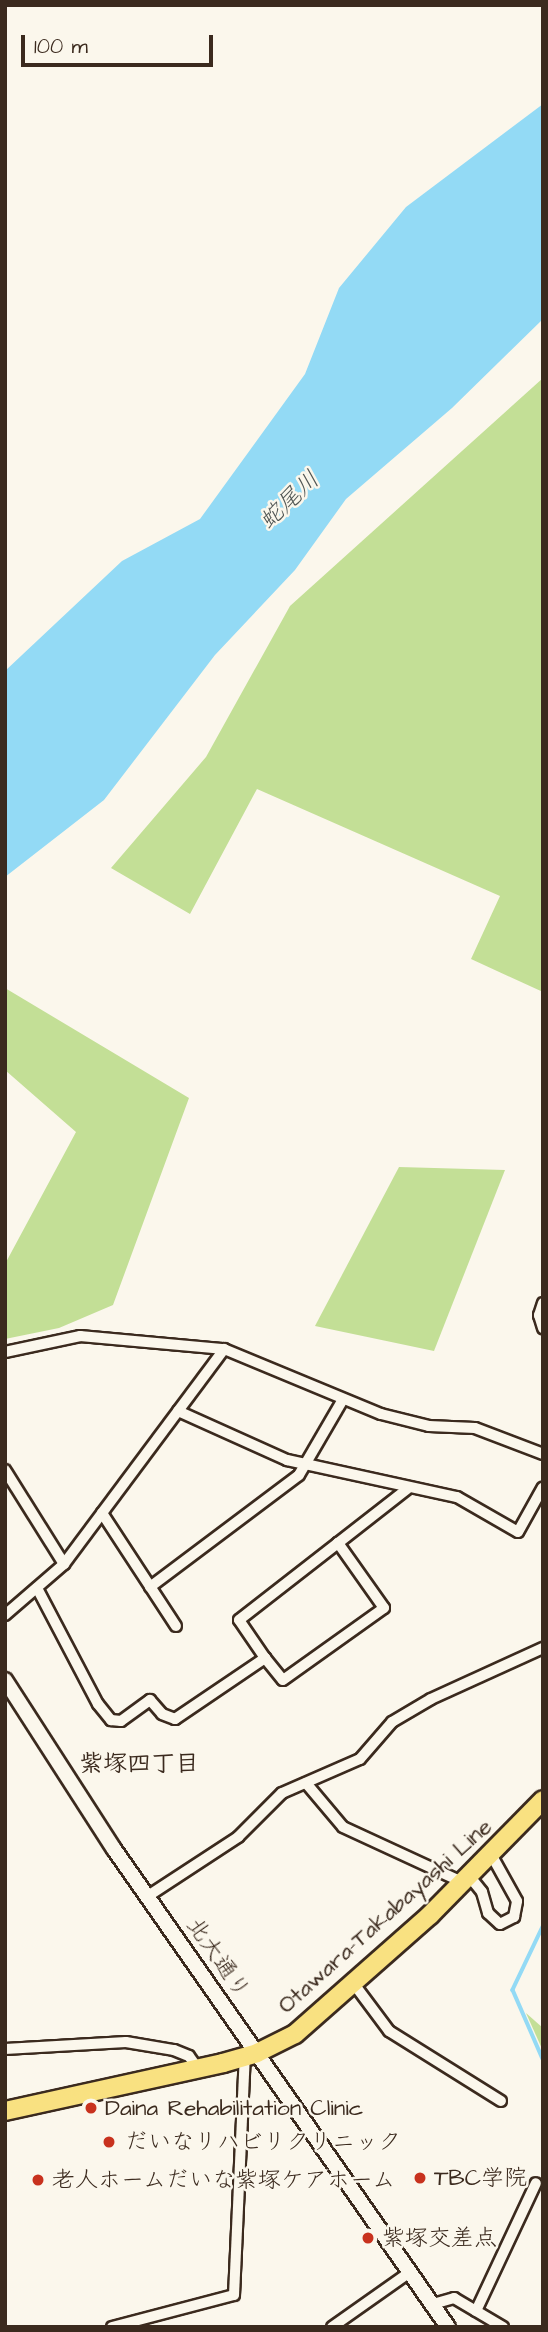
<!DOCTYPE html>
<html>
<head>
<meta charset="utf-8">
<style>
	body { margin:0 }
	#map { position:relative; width:548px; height:2332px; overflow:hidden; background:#fbf7ec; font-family:"Architects Daughter","Klee One",sans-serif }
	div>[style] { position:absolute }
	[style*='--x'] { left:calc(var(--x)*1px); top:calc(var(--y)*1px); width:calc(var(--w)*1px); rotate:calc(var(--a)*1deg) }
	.green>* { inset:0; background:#c3df96 }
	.water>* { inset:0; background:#93daf5 }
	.stream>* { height:3.5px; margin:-1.75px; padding:0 1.75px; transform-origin:1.75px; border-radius:1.75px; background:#93daf5 }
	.roads { filter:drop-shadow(2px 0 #3b2a1e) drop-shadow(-2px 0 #3b2a1e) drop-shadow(0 2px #3b2a1e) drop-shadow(0 -2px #3b2a1e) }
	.minor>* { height:10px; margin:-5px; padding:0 5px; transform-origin:5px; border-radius:5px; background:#fbf7ec }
	.tertiary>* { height:14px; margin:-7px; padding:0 7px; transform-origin:7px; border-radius:7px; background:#fbf7ec }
	.primary>* { height:18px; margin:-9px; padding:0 9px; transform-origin:9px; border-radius:9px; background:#f9e181 }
	.dots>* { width:19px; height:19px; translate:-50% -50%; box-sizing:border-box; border:4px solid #fbf7ec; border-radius:50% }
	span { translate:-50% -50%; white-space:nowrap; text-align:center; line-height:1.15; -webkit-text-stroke:5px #fbf7ec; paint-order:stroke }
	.street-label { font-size:23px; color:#3b2a1e }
	.poi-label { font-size:23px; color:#3b2a1e }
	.left { translate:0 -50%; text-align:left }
	.water-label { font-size:24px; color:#515654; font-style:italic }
	.neighbourhood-label { font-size:24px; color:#3b2a1e; font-weight:700 }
	.frame { position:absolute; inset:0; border:7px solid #3b2a1e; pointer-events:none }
	.scale { position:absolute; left:21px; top:35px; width:192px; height:32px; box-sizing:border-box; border:4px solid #3b2a1e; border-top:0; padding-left:9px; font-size:21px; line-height:24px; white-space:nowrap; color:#3b2a1e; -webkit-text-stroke:5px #fbf7ec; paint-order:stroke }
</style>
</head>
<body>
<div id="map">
	<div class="green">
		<div style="clip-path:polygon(543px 378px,543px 992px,471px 959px,500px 896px,257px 789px,190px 914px,111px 868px,206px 757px,290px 606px)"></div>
		<div style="clip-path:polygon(5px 988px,189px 1098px,113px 1305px,59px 1328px,5px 1339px,5px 1264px,76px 1132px,5px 1070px)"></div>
		<div style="clip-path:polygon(399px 1167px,505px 1170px,434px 1351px,315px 1326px)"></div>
		<div style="clip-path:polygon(526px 2013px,543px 2028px,543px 2051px)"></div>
	</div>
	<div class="water">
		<div style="clip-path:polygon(543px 104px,543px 319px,452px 408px,346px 499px,295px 570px,215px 655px,104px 800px,5px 877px,5px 671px,122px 561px,200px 519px,305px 374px,339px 288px,406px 207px)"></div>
	</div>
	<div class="stream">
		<div style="--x:543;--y:1927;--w:70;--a:115.5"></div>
		<div style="--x:513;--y:1990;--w:75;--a:66.5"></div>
	</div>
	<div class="roads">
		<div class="minor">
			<div style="--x:543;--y:1303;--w:13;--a:108"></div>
			<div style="--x:539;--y:1315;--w:14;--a:73"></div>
			<div style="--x:5;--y:1352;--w:77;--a:-12"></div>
			<div style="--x:80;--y:1336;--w:145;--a:5.2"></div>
			<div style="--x:224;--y:1349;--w:170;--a:22.5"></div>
			<div style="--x:381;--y:1414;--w:49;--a:14"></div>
			<div style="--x:429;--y:1426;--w:46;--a:2.5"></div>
			<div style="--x:475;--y:1428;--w:73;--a:20.9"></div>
			<div style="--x:178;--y:1411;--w:120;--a:24.2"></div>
			<div style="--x:287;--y:1460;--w:174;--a:12.3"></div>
			<div style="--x:457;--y:1497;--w:70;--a:29.8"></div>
			<div style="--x:518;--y:1532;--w:51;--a:-60.9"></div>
			<div style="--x:5;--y:1470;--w:111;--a:57.9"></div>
			<div style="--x:102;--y:1513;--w:135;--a:56.8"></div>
			<div style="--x:150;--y:1587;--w:186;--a:-36.9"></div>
			<div style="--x:299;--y:1475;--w:86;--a:-59.8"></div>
			<div style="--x:37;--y:1588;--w:131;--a:62.3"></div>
			<div style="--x:98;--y:1704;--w:21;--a:51"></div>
			<div style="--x:111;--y:1720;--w:10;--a:6"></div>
			<div style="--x:121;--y:1721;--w:36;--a:-36"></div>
			<div style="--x:150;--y:1700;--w:18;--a:49"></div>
			<div style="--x:162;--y:1714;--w:14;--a:21"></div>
			<div style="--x:175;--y:1719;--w:109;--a:-34.1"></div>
			<div style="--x:265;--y:1658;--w:28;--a:51"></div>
			<div style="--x:283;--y:1680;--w:124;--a:-35.5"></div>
			<div style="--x:384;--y:1608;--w:80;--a:-125.3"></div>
			<div style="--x:338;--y:1543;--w:88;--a:-38"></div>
			<div style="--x:5;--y:1615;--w:78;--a:-40.8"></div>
			<div style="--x:64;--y:1564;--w:268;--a:-53.3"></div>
			<div style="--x:265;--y:1658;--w:46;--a:-124.4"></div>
			<div style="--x:239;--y:1620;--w:125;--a:-37.9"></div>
			<div style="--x:306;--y:1783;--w:57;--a:49.9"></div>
			<div style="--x:343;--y:1827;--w:133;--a:24.8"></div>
			<div style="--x:470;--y:1877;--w:19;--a:51"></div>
			<div style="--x:482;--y:1892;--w:22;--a:74"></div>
			<div style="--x:488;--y:1913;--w:16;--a:43"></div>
			<div style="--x:500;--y:1924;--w:16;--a:-27"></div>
			<div style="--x:514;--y:1917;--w:16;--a:-79"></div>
			<div style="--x:517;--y:1901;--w:51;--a:-119.1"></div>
			<div style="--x:148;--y:1896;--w:108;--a:-33.2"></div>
			<div style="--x:238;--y:1837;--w:62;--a:-45"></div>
			<div style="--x:282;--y:1793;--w:85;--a:-23.6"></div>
			<div style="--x:360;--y:1759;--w:49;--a:-49.1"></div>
			<div style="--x:392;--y:1722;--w:45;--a:-30.5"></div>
			<div style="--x:431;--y:1699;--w:123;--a:-24.5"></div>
			<div style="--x:354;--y:1984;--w:59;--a:53.3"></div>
			<div style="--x:389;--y:2031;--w:132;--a:32"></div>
			<div style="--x:5;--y:2049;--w:121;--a:-3.3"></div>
			<div style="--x:126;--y:2042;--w:49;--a:9.5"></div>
			<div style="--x:174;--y:2050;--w:16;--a:22"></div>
			<div style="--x:189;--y:2056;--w:16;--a:55"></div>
			<div style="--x:433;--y:2304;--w:22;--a:-16"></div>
			<div style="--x:454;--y:2298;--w:57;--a:30.6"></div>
			<div style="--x:476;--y:2311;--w:141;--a:-64.9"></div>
			<div style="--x:112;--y:2327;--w:126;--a:-14.7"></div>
			<div style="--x:234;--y:2295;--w:238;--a:-87.4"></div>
			<div style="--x:332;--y:2327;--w:95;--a:-35.2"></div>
		</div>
		<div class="tertiary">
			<div style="--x:5;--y:1680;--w:201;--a:57.2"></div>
			<div style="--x:114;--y:1849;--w:583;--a:55.06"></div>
		</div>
		<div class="primary">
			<div style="--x:5;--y:2111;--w:223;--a:-12.4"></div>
			<div style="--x:223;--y:2063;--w:35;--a:-16"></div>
			<div style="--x:257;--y:2053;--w:42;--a:-26.6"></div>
			<div style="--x:295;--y:2034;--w:180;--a:-41.4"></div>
			<div style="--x:430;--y:1915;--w:161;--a:-45.5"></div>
		</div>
	</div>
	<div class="dots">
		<div style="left:91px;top:2108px;background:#c8321e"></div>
		<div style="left:109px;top:2142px;background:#c8321e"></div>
		<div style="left:420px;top:2178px;background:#c8321e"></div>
		<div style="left:38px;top:2180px;background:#c8321e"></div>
		<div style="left:368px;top:2238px;background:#c8321e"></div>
	</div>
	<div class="street-label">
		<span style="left:385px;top:1916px;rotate:-42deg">Otawara-Takabayashi Line</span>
		<span style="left:218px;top:1958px;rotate:55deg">北大通り</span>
	</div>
	<div class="poi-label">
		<span class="left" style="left:105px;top:2108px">Daina Rehabilitation Clinic</span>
		<span class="left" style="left:125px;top:2142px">だいなリハビリクリニック</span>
		<span class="left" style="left:434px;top:2178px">TBC学院</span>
		<span class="left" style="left:52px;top:2180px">老人ホームだいな紫塚ケアホーム</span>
		<span class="left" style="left:382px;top:2238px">紫塚交差点</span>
	</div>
	<div class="water-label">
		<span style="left:290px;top:501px;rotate:-43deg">蛇尾川</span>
	</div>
	<div class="neighbourhood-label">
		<span style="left:139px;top:1765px">紫塚四丁目</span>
	</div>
	<div class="frame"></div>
	<div class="scale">100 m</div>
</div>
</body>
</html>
